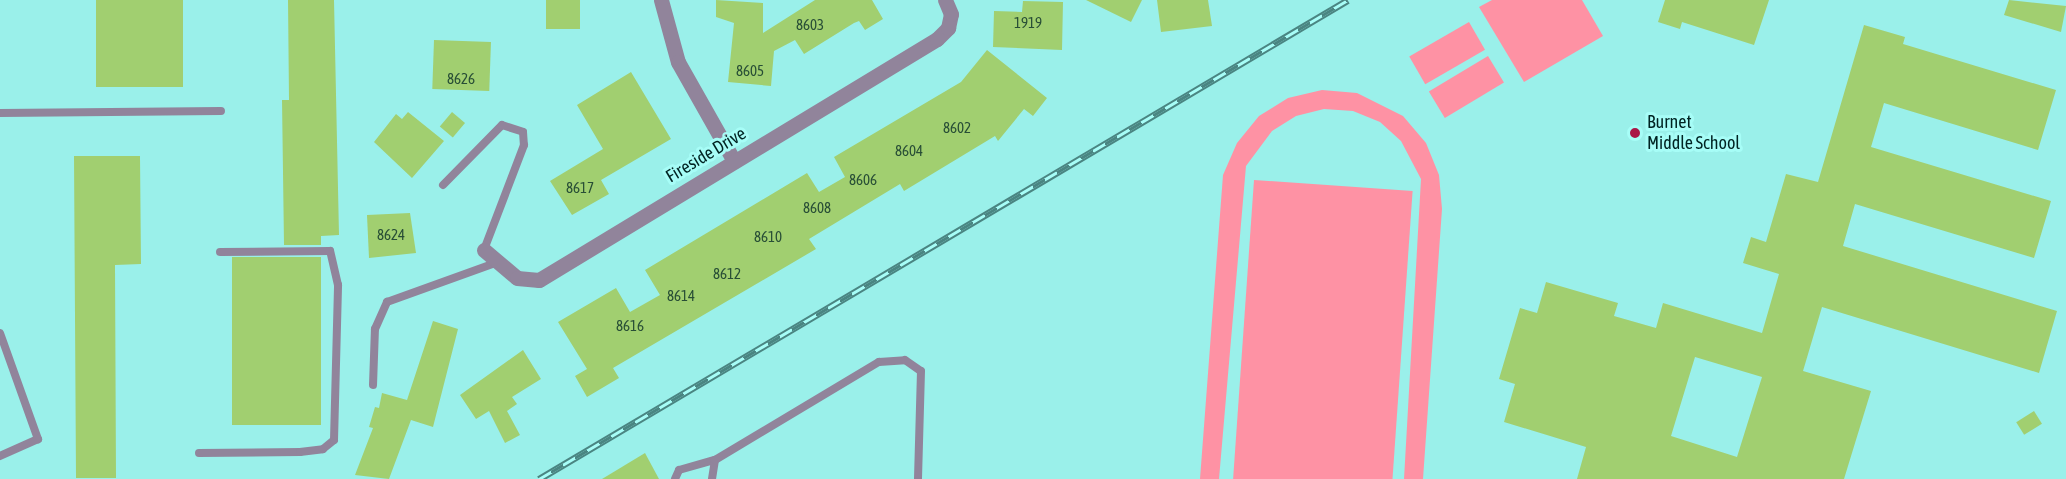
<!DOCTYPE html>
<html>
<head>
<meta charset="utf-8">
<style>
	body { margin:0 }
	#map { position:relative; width:2066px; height:479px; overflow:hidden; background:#9af0ea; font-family:"Asap Condensed",sans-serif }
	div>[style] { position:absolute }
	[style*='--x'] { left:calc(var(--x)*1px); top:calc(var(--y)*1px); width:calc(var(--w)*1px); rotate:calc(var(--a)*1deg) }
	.green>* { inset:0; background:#fe92a4; transform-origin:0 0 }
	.building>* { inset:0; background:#a1cf70; transform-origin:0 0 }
	.service>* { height:8px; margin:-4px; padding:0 4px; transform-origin:4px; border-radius:4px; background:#91849b }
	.minor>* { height:15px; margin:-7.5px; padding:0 7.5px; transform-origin:7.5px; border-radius:7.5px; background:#91849b }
	.rail>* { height:7px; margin-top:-3.5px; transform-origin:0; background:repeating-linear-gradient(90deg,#a7fdf7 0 14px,#4a8582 0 28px); box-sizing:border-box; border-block:2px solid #4a8582 }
	.dots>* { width:16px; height:16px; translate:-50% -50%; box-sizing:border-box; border:3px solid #a7fdf7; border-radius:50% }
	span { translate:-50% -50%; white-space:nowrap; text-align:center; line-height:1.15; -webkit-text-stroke:6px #a7fdf7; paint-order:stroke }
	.number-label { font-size:15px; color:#284e36 }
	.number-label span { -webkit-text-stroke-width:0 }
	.poi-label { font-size:18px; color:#002322 }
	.left { translate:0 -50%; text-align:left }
	.street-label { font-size:18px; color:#002322 }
</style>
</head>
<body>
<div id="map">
	<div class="green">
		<div style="clip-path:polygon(1492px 0,1582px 0,1603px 36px,1524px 82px,1479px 7px)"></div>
		<div style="left:1469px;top:22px;width:32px;height:69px;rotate:60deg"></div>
		<div style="left:1488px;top:56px;width:31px;height:69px;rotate:59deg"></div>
		<div style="clip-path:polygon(1322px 90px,1357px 93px,1403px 116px,1426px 143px,1439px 175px,1442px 209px,1423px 479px,1404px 479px,1421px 179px,1401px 141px,1380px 122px,1353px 111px,1324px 109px,1296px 116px,1272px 131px,1246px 166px,1219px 479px,1200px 479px,1223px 175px,1237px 143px,1259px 116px,1288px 98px)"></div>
		<div style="left:1254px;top:180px;width:159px;height:300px;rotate:4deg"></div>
	</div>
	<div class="building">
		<div style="left:96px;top:0;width:87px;height:87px"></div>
		<div style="clip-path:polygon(288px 0,334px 0,339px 235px,321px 236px,321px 245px,284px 245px,282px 100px,289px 100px)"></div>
		<div style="left:546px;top:0;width:34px;height:29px"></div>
		<div style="clip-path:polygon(716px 0,763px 3px,763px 33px,815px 0,872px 0,883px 19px,865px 30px,859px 21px,854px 23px,804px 54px,795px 40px,774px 51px,771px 86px,728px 82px,734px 23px,716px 17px)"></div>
		<div style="clip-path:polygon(1086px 0,1142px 0,1131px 22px)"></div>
		<div style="clip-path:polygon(1157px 0,1208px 0,1212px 26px,1161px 32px)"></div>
		<div style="clip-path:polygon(1665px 0,1769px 0,1754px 45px,1682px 22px,1680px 29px,1658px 22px)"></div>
		<div style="clip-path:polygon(2009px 0,2066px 6px,2061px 32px,2004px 15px)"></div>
		<div style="clip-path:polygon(1023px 1px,1063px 2px,1062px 50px,993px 47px,994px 11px,1022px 12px)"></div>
		<div style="clip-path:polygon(evenodd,1864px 25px,1905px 37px,1903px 44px,2056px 90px,2038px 150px,1884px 103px,1871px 147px,2051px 201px,2034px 258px,1855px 204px,1843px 246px,2057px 311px,2039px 373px,1822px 307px,1803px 371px,1871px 391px,1844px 479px,1577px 479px,1586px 447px,1504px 422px,1515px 384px,1499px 379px,1520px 308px,1537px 313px,1546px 282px,1618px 303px,1614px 316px,1656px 328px,1663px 303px,1762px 333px,1779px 274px,1743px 263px,1751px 237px,1766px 242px,1786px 174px,1818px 182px,1864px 25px,1695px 357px,1762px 377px,1737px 457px,1671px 436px,1695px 357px)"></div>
		<div style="left:434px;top:40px;width:57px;height:49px;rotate:2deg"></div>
		<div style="clip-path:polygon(987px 50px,1047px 98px,1033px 116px,1024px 109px,998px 141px,995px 136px,904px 191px,900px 184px,809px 239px,816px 249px,613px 368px,619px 378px,587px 397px,575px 376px,587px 369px,558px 322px,616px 288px,630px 312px,660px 295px,645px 270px,807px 173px,819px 192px,845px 177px,834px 157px,961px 82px)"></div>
		<div style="clip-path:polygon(631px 72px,671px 139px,601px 180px,609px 194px,572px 215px,550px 181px,603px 149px,577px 105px)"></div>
		<div style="clip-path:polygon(408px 112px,444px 141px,412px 178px,374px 142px,396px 114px,402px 119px)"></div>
		<div style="left:452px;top:112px;width:17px;height:19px;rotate:40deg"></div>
		<div style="clip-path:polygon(74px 156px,140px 156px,141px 264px,115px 265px,116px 478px,76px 478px)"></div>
		<div style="clip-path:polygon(410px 213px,416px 253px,369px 258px,367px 215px)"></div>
		<div style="left:321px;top:257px;width:168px;height:89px;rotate:90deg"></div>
		<div style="clip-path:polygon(433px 321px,458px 329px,433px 427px,411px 420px,389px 479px,355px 475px,373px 428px,369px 427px,375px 407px,379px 408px,382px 393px,407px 400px)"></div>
		<div style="clip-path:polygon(523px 350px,541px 379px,512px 397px,517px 404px,507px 411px,520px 435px,505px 443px,489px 411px,476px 419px,460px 395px)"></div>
		<div style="left:2034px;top:411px;width:15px;height:21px;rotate:58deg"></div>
		<div style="clip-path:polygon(645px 453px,659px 479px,602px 479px)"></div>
	</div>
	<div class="service">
		<div style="--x:0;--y:113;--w:221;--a:-0.5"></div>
		<div style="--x:443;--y:185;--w:84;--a:-45.5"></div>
		<div style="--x:502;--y:125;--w:22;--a:18"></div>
		<div style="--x:523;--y:132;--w:13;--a:86"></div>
		<div style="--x:524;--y:145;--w:112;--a:110.9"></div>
		<div style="--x:0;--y:333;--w:113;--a:70.3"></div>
		<div style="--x:38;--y:439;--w:42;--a:155.9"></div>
		<div style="--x:373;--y:385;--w:56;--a:-88"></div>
		<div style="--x:375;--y:329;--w:30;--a:-66"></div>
		<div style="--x:387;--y:302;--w:118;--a:-19.8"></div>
		<div style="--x:199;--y:453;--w:101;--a:-0.6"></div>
		<div style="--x:300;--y:452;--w:23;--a:-7"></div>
		<div style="--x:323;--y:449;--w:14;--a:-39"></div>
		<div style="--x:334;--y:440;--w:155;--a:-88.5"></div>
		<div style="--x:338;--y:285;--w:35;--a:-103"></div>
		<div style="--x:330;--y:251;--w:110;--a:179.5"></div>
		<div style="--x:675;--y:479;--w:10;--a:-66"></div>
		<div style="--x:679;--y:470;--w:37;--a:-16"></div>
		<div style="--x:712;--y:479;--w:19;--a:-81"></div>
		<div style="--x:715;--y:460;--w:191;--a:-30.9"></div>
		<div style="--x:879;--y:362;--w:26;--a:-4"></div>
		<div style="--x:905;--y:360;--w:19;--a:35"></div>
		<div style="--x:921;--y:371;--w:108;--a:91.6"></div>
	</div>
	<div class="minor">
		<div style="--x:661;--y:0;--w:64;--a:74.7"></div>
		<div style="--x:678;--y:62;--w:114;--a:60.5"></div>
		<div style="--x:484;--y:250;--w:43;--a:40.3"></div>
		<div style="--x:517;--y:278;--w:22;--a:5"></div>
		<div style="--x:539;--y:280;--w:465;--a:-31.2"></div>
		<div style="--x:937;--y:39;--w:16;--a:-45"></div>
		<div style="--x:948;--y:28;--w:14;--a:-78"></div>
		<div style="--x:951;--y:14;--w:15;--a:-113"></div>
	</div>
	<div class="rail">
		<div style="--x:539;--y:479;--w:940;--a:-30.63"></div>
	</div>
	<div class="dots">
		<div style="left:1635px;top:133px;background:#aa1646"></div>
	</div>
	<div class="number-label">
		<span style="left:1028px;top:23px">1919</span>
		<span style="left:810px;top:25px">8603</span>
		<span style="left:750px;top:71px">8605</span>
		<span style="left:461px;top:79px">8626</span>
		<span style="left:957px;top:128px">8602</span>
		<span style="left:909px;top:151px">8604</span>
		<span style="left:863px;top:180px">8606</span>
		<span style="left:580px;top:188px">8617</span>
		<span style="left:817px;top:208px">8608</span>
		<span style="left:391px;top:235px">8624</span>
		<span style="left:768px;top:237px">8610</span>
		<span style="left:727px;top:274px">8612</span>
		<span style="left:681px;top:296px">8614</span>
		<span style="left:630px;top:326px">8616</span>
	</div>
	<div class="poi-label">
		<span class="left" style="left:1647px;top:133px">Burnet<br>Middle School</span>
	</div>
	<div class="street-label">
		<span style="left:706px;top:155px;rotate:-31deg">Fireside Drive</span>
	</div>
</div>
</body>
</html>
